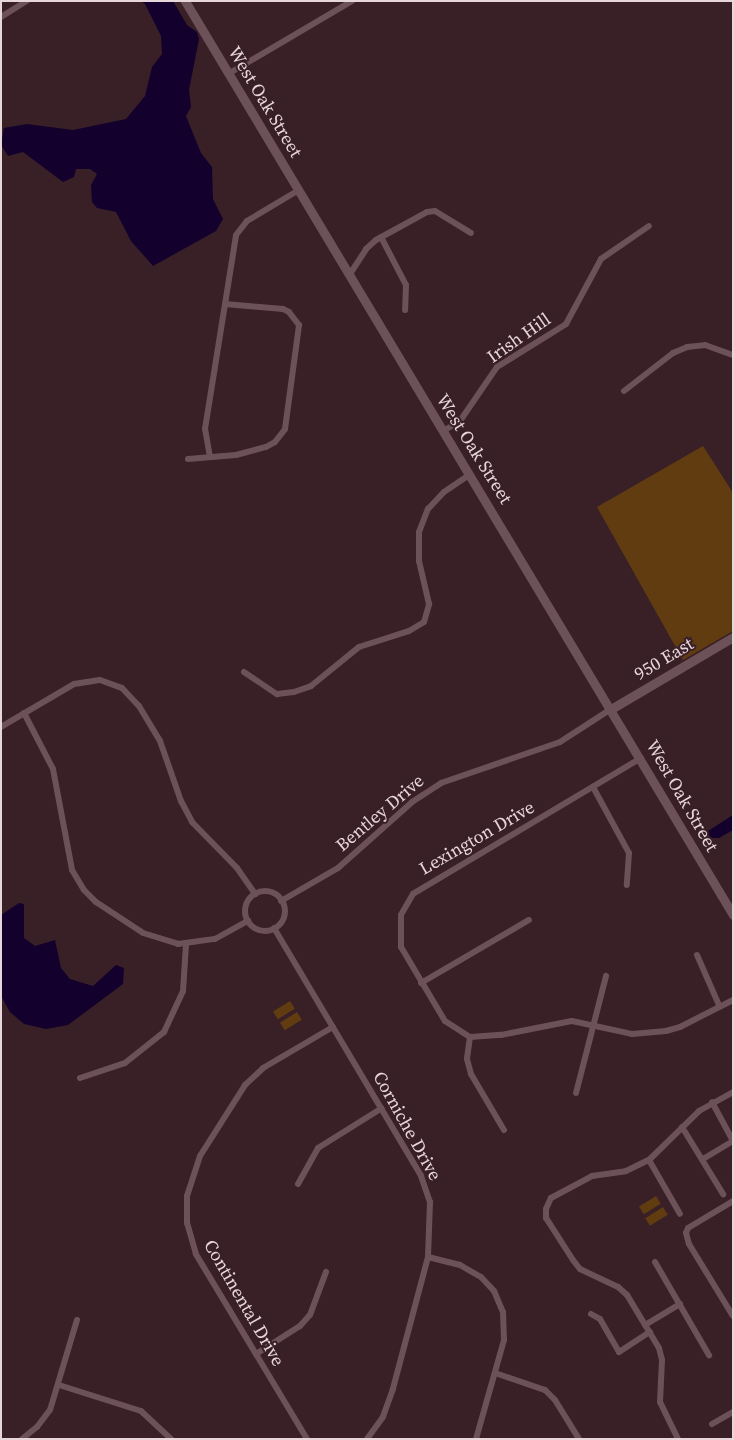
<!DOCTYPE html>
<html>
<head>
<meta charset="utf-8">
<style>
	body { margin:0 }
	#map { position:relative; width:734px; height:1440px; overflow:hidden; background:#382026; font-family:"Source Serif 4",serif }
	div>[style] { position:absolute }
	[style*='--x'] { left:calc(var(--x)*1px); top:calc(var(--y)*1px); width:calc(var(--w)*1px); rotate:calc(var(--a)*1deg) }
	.green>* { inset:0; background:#623c11; transform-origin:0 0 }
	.water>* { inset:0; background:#13002d }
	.street>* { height:6px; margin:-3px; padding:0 3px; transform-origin:3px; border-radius:3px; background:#6d5158 }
	.street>.ring { margin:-3px; padding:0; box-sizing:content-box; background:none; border:6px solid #6d5158; border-radius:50% }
	.secondary>* { height:9px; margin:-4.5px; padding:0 4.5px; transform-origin:4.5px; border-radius:4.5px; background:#6d5158 }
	span { translate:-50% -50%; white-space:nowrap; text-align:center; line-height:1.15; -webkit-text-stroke:4px #382026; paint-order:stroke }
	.street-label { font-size:18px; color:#e7d6da }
	.frame { position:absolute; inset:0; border:2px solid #e7d6da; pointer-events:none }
</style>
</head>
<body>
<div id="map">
	<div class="green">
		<div style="clip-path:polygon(703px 446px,733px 493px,733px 631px,683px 660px,597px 507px)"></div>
		<div style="left:290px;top:1001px;width:9px;height:20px;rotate:58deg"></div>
		<div style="left:297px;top:1012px;width:9px;height:20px;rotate:58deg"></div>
		<div style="left:656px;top:1196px;width:9px;height:20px;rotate:58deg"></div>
		<div style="left:663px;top:1207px;width:9px;height:21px;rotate:58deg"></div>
	</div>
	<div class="water">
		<div style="clip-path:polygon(141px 1px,173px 1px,187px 25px,197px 32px,199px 39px,189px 90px,191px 107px,186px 116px,201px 153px,212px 167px,213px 199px,223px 219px,216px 231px,153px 266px,131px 241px,116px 212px,97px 208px,92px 202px,91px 185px,97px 174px,90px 169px,76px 169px,74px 177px,63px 182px,23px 152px,8px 156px,1px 145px,4px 128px,27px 124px,73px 130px,126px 119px,145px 96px,152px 67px,162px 54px,161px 36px,145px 4px)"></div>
		<div style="clip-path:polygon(733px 815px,733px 830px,719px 838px,710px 838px,708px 831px)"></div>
		<div style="clip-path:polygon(19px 903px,24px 904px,24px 938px,35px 946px,55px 940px,61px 968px,70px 979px,93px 986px,116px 965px,124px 968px,123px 984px,68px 1025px,46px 1029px,24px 1024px,10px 1012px,1px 996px,1px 915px)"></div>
	</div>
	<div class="street">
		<div style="--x:1;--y:17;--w:31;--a:-32"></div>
		<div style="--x:228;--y:74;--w:144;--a:-30.5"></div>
		<div style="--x:381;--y:237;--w:54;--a:62.5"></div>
		<div style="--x:406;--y:285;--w:25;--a:92"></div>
		<div style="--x:350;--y:274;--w:30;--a:-57"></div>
		<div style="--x:366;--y:249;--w:13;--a:-42"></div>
		<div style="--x:376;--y:240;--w:58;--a:-28.8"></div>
		<div style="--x:427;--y:212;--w:8;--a:-7"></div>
		<div style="--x:435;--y:211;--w:42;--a:31.4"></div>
		<div style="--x:624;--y:391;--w:62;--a:-37.8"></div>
		<div style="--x:673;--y:353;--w:15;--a:-23"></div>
		<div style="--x:687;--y:347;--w:18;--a:-6"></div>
		<div style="--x:705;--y:345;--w:30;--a:20"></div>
		<div style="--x:443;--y:431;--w:20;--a:-30"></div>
		<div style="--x:460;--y:421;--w:65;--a:-55.6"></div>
		<div style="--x:497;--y:367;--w:81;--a:-31.9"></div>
		<div style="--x:566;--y:324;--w:74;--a:-61.7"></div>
		<div style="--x:601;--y:259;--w:58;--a:-34.5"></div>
		<div style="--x:210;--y:457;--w:28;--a:-100"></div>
		<div style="--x:205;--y:429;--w:196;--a:-80.9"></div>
		<div style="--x:236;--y:235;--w:18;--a:-52"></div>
		<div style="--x:247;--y:221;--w:61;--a:-30.8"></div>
		<div style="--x:188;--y:459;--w:48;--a:-4.8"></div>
		<div style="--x:236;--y:455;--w:31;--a:-15"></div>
		<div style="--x:266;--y:447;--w:10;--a:-29"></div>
		<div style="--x:275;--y:442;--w:16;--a:-52"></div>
		<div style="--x:285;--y:429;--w:105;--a:-82.3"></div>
		<div style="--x:299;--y:325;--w:16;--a:-128"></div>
		<div style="--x:289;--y:312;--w:7;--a:-153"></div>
		<div style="--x:283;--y:309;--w:58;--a:-175.1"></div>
		<div style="--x:244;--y:672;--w:40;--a:34"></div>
		<div style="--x:277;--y:694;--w:17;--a:-7"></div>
		<div style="--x:294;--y:692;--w:18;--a:-19"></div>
		<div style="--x:311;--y:686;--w:62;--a:-39.1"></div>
		<div style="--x:359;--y:647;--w:52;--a:-17.7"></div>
		<div style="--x:409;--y:631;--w:17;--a:-31"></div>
		<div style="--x:424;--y:622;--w:19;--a:-74"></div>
		<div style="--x:429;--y:604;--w:44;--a:-103.1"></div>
		<div style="--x:419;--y:561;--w:29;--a:-90"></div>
		<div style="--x:419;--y:532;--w:25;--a:-69"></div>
		<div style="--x:428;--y:509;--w:23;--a:-47"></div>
		<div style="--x:444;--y:492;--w:32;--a:-34"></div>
		<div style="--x:24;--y:713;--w:63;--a:62.6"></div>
		<div style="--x:53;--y:769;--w:103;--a:79.3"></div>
		<div style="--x:72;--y:870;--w:23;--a:59"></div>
		<div style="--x:84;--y:890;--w:17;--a:45"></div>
		<div style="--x:96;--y:902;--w:56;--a:33.4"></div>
		<div style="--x:143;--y:933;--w:37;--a:17"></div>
		<div style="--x:178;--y:944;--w:37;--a:-8"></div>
		<div style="--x:215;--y:939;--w:38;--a:-29"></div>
		<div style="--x:1;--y:727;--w:85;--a:-30.5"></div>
		<div style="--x:74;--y:684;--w:26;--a:-9"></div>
		<div style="--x:100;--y:680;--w:23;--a:20"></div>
		<div style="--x:122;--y:688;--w:25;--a:47"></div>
		<div style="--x:139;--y:706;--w:41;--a:59"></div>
		<div style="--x:160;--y:741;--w:64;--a:70.7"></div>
		<div style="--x:181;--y:801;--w:24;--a:62"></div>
		<div style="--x:192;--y:822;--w:64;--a:45.6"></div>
		<div style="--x:237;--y:868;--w:32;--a:55"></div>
		<div style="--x:641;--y:758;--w:265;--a:149.2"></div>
		<div style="--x:413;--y:894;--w:24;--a:120"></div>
		<div style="--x:401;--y:915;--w:32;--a:90"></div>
		<div style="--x:401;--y:947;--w:86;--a:59.3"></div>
		<div style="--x:445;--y:1021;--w:30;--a:33"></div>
		<div style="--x:470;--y:1037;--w:31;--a:-4"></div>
		<div style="--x:501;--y:1035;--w:72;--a:-11.2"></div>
		<div style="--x:572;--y:1021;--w:61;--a:12.2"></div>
		<div style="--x:632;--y:1034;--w:34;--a:-5"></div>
		<div style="--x:666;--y:1031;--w:15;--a:-16"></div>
		<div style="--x:680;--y:1027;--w:59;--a:-27"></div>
		<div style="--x:593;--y:787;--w:75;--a:61.4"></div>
		<div style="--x:629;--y:853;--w:32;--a:94"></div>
		<div class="ring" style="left:245px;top:891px;width:34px;height:34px"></div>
		<div style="--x:281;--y:901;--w:66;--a:-30.1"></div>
		<div style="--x:338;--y:868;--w:99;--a:-41.7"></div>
		<div style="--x:412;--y:802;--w:35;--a:-33"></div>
		<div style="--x:441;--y:783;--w:126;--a:-19"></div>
		<div style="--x:560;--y:742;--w:61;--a:-32.9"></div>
		<div style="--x:274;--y:928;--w:288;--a:59.3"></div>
		<div style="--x:421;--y:1176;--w:28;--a:71"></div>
		<div style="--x:430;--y:1202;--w:55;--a:92.1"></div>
		<div style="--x:428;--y:1257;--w:137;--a:104.9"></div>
		<div style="--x:393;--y:1389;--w:30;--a:110"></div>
		<div style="--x:383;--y:1417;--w:27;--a:126"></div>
		<div style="--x:697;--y:955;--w:55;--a:66.3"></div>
		<div style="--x:421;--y:983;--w:125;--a:-30.3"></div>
		<div style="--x:470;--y:1037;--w:22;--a:98"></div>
		<div style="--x:467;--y:1059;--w:16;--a:75"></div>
		<div style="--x:471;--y:1074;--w:65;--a:59.5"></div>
		<div style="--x:80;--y:1078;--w:47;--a:-18.4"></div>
		<div style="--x:125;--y:1063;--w:50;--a:-38.5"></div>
		<div style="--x:164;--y:1032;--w:45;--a:-65.1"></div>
		<div style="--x:183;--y:991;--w:46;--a:-86.3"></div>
		<div style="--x:576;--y:1093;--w:121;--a:-75.6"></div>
		<div style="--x:682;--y:1127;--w:79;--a:58.5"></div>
		<div style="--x:703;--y:1159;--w:35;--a:-31"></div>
		<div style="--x:733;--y:1141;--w:44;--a:-118.3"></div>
		<div style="--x:649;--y:1160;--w:62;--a:60.1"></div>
		<div style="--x:298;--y:1184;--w:41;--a:-60.9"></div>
		<div style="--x:318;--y:1148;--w:75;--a:-32"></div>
		<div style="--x:733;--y:1201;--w:52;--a:149"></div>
		<div style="--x:688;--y:1228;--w:5;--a:112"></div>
		<div style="--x:686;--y:1233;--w:11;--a:75"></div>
		<div style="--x:689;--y:1244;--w:84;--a:58.6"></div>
		<div style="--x:428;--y:1257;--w:33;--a:14"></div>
		<div style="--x:460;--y:1265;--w:24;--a:30"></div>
		<div style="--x:481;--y:1277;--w:19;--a:47"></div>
		<div style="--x:494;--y:1291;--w:23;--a:67"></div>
		<div style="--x:503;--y:1312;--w:28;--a:88"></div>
		<div style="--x:504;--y:1340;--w:103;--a:105.8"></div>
		<div style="--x:655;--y:1262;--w:108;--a:59.9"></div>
		<div style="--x:591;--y:1314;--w:10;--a:29"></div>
		<div style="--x:600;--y:1319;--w:38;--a:60"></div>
		<div style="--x:619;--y:1352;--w:37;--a:-33"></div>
		<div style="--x:645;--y:1325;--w:41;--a:-31"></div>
		<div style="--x:256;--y:1354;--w:52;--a:-32.5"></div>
		<div style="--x:300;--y:1326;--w:15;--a:-48"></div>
		<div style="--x:310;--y:1315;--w:46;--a:-69.6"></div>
		<div style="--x:495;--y:1373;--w:53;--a:18.8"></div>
		<div style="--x:545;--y:1390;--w:14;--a:45"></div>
		<div style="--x:555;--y:1400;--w:46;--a:58.4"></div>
		<div style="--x:59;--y:1385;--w:86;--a:17.6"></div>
		<div style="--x:141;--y:1411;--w:41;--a:43"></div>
		<div style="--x:712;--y:1424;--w:24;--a:-30"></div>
		<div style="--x:22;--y:1439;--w:19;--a:-39"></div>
		<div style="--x:37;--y:1427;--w:21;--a:-53"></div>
		<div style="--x:50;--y:1410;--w:94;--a:-73.3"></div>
		<div style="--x:307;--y:1439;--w:216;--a:-121"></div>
		<div style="--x:196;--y:1254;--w:32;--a:-106"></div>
		<div style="--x:187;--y:1223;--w:27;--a:-90"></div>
		<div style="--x:187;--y:1196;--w:42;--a:-72"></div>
		<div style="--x:200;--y:1156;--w:84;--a:-57.6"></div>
		<div style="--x:245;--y:1085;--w:25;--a:-43"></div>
		<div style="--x:263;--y:1068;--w:81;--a:-30.4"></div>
		<div style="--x:678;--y:1439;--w:41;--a:-115.9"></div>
		<div style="--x:660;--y:1402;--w:42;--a:-87.3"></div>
		<div style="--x:662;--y:1360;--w:12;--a:-104"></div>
		<div style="--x:659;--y:1348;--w:62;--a:-121.1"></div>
		<div style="--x:627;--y:1295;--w:12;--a:-138"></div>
		<div style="--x:618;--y:1287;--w:42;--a:-154.7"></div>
		<div style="--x:580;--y:1269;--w:11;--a:-128"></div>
		<div style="--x:573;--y:1260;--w:50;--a:-122.7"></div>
		<div style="--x:546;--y:1218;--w:9;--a:-90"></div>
		<div style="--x:546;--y:1209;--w:12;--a:-66"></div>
		<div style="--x:551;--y:1198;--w:47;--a:-28.2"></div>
		<div style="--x:592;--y:1176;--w:34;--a:-8"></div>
		<div style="--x:626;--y:1171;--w:25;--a:-26"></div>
		<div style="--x:649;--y:1160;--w:70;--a:-44.4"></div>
		<div style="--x:699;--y:1111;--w:39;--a:-29"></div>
	</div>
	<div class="secondary">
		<div style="--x:185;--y:1;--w:1066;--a:59.05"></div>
		<div style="--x:611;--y:709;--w:142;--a:-30.5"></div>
	</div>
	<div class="street-label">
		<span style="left:265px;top:102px;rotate:59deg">West Oak Street</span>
		<span style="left:519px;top:338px;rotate:-35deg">Irish Hill</span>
		<span style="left:474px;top:449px;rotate:58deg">West Oak Street</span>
		<span style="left:664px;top:659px;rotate:-31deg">950 East</span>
		<span style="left:682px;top:796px;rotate:60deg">West Oak Street</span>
		<span style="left:380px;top:813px;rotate:-40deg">Bentley Drive</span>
		<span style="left:477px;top:838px;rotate:-30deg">Lexington Drive</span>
		<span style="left:407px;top:1126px;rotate:61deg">Corniche Drive</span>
		<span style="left:244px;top:1303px;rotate:60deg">Continental Drive</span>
	</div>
	<div class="frame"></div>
</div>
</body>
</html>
